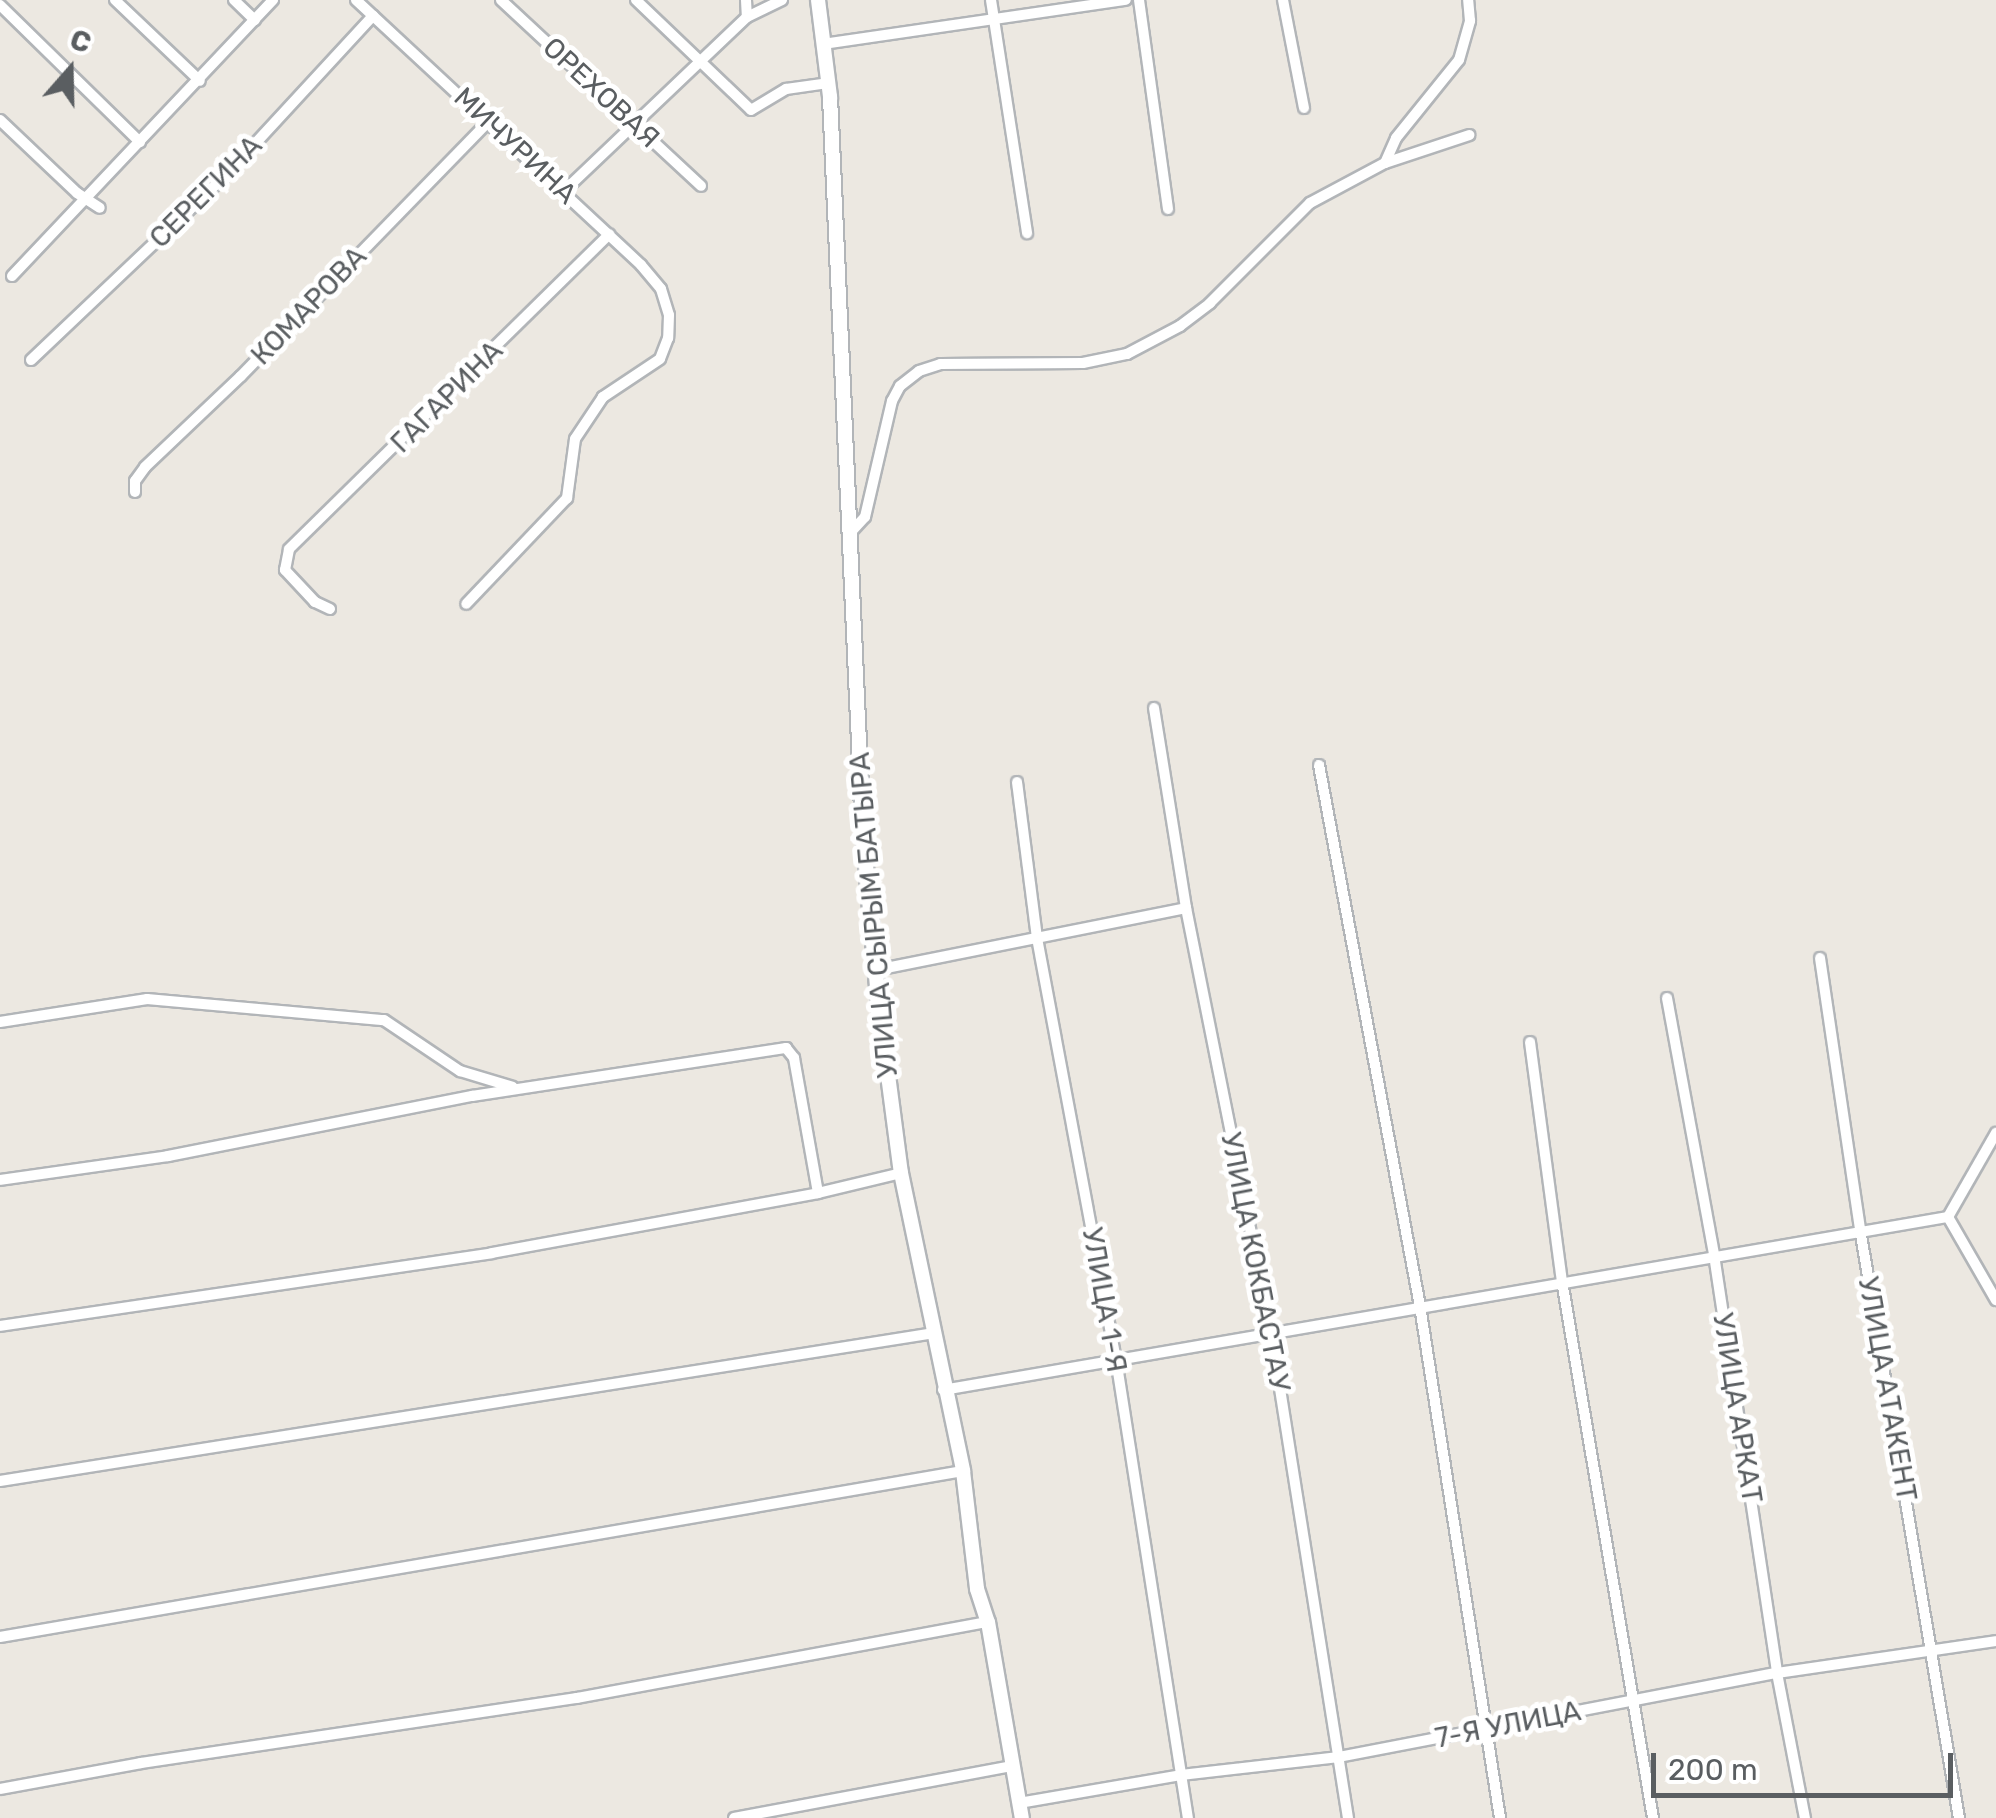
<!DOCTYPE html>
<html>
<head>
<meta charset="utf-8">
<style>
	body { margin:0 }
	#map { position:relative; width:1996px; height:1818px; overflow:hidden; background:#ece8e1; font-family:Rubik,sans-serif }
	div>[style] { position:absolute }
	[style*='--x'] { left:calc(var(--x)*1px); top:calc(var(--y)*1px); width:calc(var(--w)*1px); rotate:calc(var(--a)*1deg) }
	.roads { filter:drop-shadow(2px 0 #b2b5b8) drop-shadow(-2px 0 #b2b5b8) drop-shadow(0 2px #b2b5b8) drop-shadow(0 -2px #b2b5b8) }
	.street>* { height:10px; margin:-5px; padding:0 5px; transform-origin:5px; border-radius:5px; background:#fff }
	.secondary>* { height:14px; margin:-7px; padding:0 7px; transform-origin:7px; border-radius:7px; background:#fff }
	span { translate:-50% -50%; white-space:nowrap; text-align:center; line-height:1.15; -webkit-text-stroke:10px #fff; paint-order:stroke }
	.street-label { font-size:28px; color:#5a5e61 }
	.north { position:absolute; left:20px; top:20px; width:100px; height:100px; -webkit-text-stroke:8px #fff; paint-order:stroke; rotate:20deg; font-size:28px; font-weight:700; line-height:40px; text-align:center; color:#5a5e61 }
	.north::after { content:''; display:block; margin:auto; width:35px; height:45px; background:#5a5e61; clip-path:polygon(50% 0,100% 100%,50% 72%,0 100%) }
	.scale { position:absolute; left:1651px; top:1753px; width:302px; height:45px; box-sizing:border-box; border:5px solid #5a5e61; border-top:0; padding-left:12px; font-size:30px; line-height:35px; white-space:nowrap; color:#5a5e61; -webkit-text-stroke:8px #fff; paint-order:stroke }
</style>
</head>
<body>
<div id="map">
	<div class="roads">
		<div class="street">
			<div style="--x:115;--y:0;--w:117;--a:43.6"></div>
			<div style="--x:234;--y:0;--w:29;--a:44"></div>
			<div style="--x:356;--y:0;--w:389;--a:42.9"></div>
			<div style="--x:641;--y:265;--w:31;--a:50"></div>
			<div style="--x:661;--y:289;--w:27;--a:73"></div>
			<div style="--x:669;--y:315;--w:23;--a:92"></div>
			<div style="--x:668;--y:338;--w:22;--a:111"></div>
			<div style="--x:660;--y:359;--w:69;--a:146.3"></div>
			<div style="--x:603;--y:397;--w:50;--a:123.7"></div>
			<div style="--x:575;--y:439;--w:60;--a:97.7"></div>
			<div style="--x:567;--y:498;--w:146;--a:133.6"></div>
			<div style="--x:501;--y:0;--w:273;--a:42.9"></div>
			<div style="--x:636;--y:0;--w:159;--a:43.7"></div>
			<div style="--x:751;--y:110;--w:41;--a:-31"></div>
			<div style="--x:786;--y:89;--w:42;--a:-8.1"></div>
			<div style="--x:746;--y:0;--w:17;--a:87"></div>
			<div style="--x:991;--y:0;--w:236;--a:81.2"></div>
			<div style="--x:1139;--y:0;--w:211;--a:82.1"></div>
			<div style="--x:1283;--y:0;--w:110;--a:79"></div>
			<div style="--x:0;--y:5;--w:196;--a:44.4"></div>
			<div style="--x:823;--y:44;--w:306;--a:-8.3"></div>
			<div style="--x:0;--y:120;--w:106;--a:43.5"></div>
			<div style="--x:77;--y:193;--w:27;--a:33"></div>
			<div style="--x:1385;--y:163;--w:27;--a:-66"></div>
			<div style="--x:1396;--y:138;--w:100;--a:-51.1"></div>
			<div style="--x:1459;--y:60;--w:41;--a:-74.2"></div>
			<div style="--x:1470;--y:21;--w:21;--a:-95"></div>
			<div style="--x:564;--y:191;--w:253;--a:-43.6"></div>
			<div style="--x:747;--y:17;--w:39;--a:-26"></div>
			<div style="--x:12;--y:276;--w:380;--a:-46.6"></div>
			<div style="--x:31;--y:360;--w:272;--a:-43.5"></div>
			<div style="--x:228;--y:173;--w:214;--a:-47.3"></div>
			<div style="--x:135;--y:492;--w:11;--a:-90"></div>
			<div style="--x:135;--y:481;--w:17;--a:-54"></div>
			<div style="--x:145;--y:467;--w:132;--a:-43.5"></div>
			<div style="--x:241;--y:376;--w:356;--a:-45.8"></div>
			<div style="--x:850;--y:533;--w:22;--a:-47"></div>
			<div style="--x:865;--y:517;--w:119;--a:-76.9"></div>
			<div style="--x:892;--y:401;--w:17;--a:-62"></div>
			<div style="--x:900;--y:386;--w:24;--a:-38"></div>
			<div style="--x:919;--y:371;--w:22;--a:-18"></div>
			<div style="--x:940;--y:364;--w:143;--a:-0.4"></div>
			<div style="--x:1083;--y:363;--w:45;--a:-11.6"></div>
			<div style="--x:1127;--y:354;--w:60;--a:-27.8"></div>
			<div style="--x:1180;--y:326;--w:38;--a:-37"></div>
			<div style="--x:1210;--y:303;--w:141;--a:-45"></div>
			<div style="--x:1310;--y:203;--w:85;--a:-28.1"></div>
			<div style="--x:1385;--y:163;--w:89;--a:-18.4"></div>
			<div style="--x:330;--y:609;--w:17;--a:-155"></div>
			<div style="--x:315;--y:602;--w:44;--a:-133.2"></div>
			<div style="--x:285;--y:570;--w:21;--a:-79"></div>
			<div style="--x:289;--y:549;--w:449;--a:-44.5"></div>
			<div style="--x:1154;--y:708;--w:203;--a:80.9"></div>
			<div style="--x:1186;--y:908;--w:432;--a:78.7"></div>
			<div style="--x:1271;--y:1332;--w:492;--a:81"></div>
			<div style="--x:1319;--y:765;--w:550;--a:79.43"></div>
			<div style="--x:1420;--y:1306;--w:518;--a:81.12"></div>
			<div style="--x:1017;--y:782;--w:157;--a:82.7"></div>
			<div style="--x:1037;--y:938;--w:428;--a:79.4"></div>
			<div style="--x:1116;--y:1359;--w:465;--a:81.1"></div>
			<div style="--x:1820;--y:958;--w:274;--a:81.6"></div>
			<div style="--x:1860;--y:1229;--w:597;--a:80.46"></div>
			<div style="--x:876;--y:970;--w:316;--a:-11.3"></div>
			<div style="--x:1667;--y:998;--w:261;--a:79.6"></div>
			<div style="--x:1714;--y:1255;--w:423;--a:81.4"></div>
			<div style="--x:1777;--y:1673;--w:148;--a:79.1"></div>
			<div style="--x:0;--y:1022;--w:149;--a:-8.9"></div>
			<div style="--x:147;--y:999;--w:238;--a:5.1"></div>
			<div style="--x:384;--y:1020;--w:92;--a:33.9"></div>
			<div style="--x:460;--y:1071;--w:55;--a:16.8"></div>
			<div style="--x:1530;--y:1042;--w:241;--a:82.4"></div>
			<div style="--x:1562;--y:1281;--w:545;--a:80.38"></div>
			<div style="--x:0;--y:1180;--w:170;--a:-8.1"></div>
			<div style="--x:168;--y:1156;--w:310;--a:-11.2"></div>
			<div style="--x:472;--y:1096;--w:318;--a:-8.7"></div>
			<div style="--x:786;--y:1048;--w:13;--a:51"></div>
			<div style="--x:794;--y:1058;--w:137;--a:79.9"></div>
			<div style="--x:1948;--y:1217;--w:96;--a:60"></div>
			<div style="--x:0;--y:1326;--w:497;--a:-8.4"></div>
			<div style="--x:492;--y:1253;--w:331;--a:-10.4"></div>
			<div style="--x:818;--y:1193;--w:85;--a:-13.5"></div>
			<div style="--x:943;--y:1390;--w:1020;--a:-9.77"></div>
			<div style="--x:1948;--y:1217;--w:97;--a:-60.3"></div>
			<div style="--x:0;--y:1481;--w:946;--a:-9"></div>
			<div style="--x:0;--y:1637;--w:977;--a:-9.78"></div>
			<div style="--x:0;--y:1789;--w:143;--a:-10.4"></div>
			<div style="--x:141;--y:1763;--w:441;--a:-8.5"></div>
			<div style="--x:577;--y:1698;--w:418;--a:-10.5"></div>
			<div style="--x:1019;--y:1803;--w:164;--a:-9.8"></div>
			<div style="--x:1181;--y:1775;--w:159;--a:-6.5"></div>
			<div style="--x:1339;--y:1757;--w:446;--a:-10.9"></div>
			<div style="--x:1777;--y:1673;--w:221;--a:-8.3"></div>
			<div style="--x:734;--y:1818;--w:282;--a:-10.6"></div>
		</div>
		<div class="secondary">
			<div style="--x:818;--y:0;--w:98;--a:82.9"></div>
			<div style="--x:830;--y:97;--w:737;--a:87.43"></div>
			<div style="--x:863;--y:833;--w:167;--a:84.8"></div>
			<div style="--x:878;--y:999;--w:176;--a:82.5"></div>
			<div style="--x:901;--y:1173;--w:304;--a:78.2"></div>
			<div style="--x:963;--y:1471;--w:119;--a:83.2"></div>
			<div style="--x:977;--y:1589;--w:35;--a:72"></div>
			<div style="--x:988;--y:1622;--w:199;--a:80.2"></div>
		</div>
	</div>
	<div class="street-label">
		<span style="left:601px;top:93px;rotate:43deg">ОРЕХОВАЯ</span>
		<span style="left:515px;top:146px;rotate:43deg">МИЧУРИНА</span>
		<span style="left:206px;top:192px;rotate:-45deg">СЕРЕГИНА</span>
		<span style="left:309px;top:306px;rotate:-46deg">КОМАРОВА</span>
		<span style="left:447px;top:397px;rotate:-45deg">ГАГАРИНА</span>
		<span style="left:874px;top:915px;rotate:-95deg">УЛИЦА СЫРЫМ БАТЫРА</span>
		<span style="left:1255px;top:1262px;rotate:79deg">УЛИЦА КОКБАСТАУ</span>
		<span style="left:1104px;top:1300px;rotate:80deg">УЛИЦА 1-Я</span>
		<span style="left:1887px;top:1389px;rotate:80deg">УЛИЦА АТАКЕНТ</span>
		<span style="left:1737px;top:1408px;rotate:81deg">УЛИЦА АРКАТ</span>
		<span style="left:1508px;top:1725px;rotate:-11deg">7-Я УЛИЦА</span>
	</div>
	<div class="north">С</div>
	<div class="scale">200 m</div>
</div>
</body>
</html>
